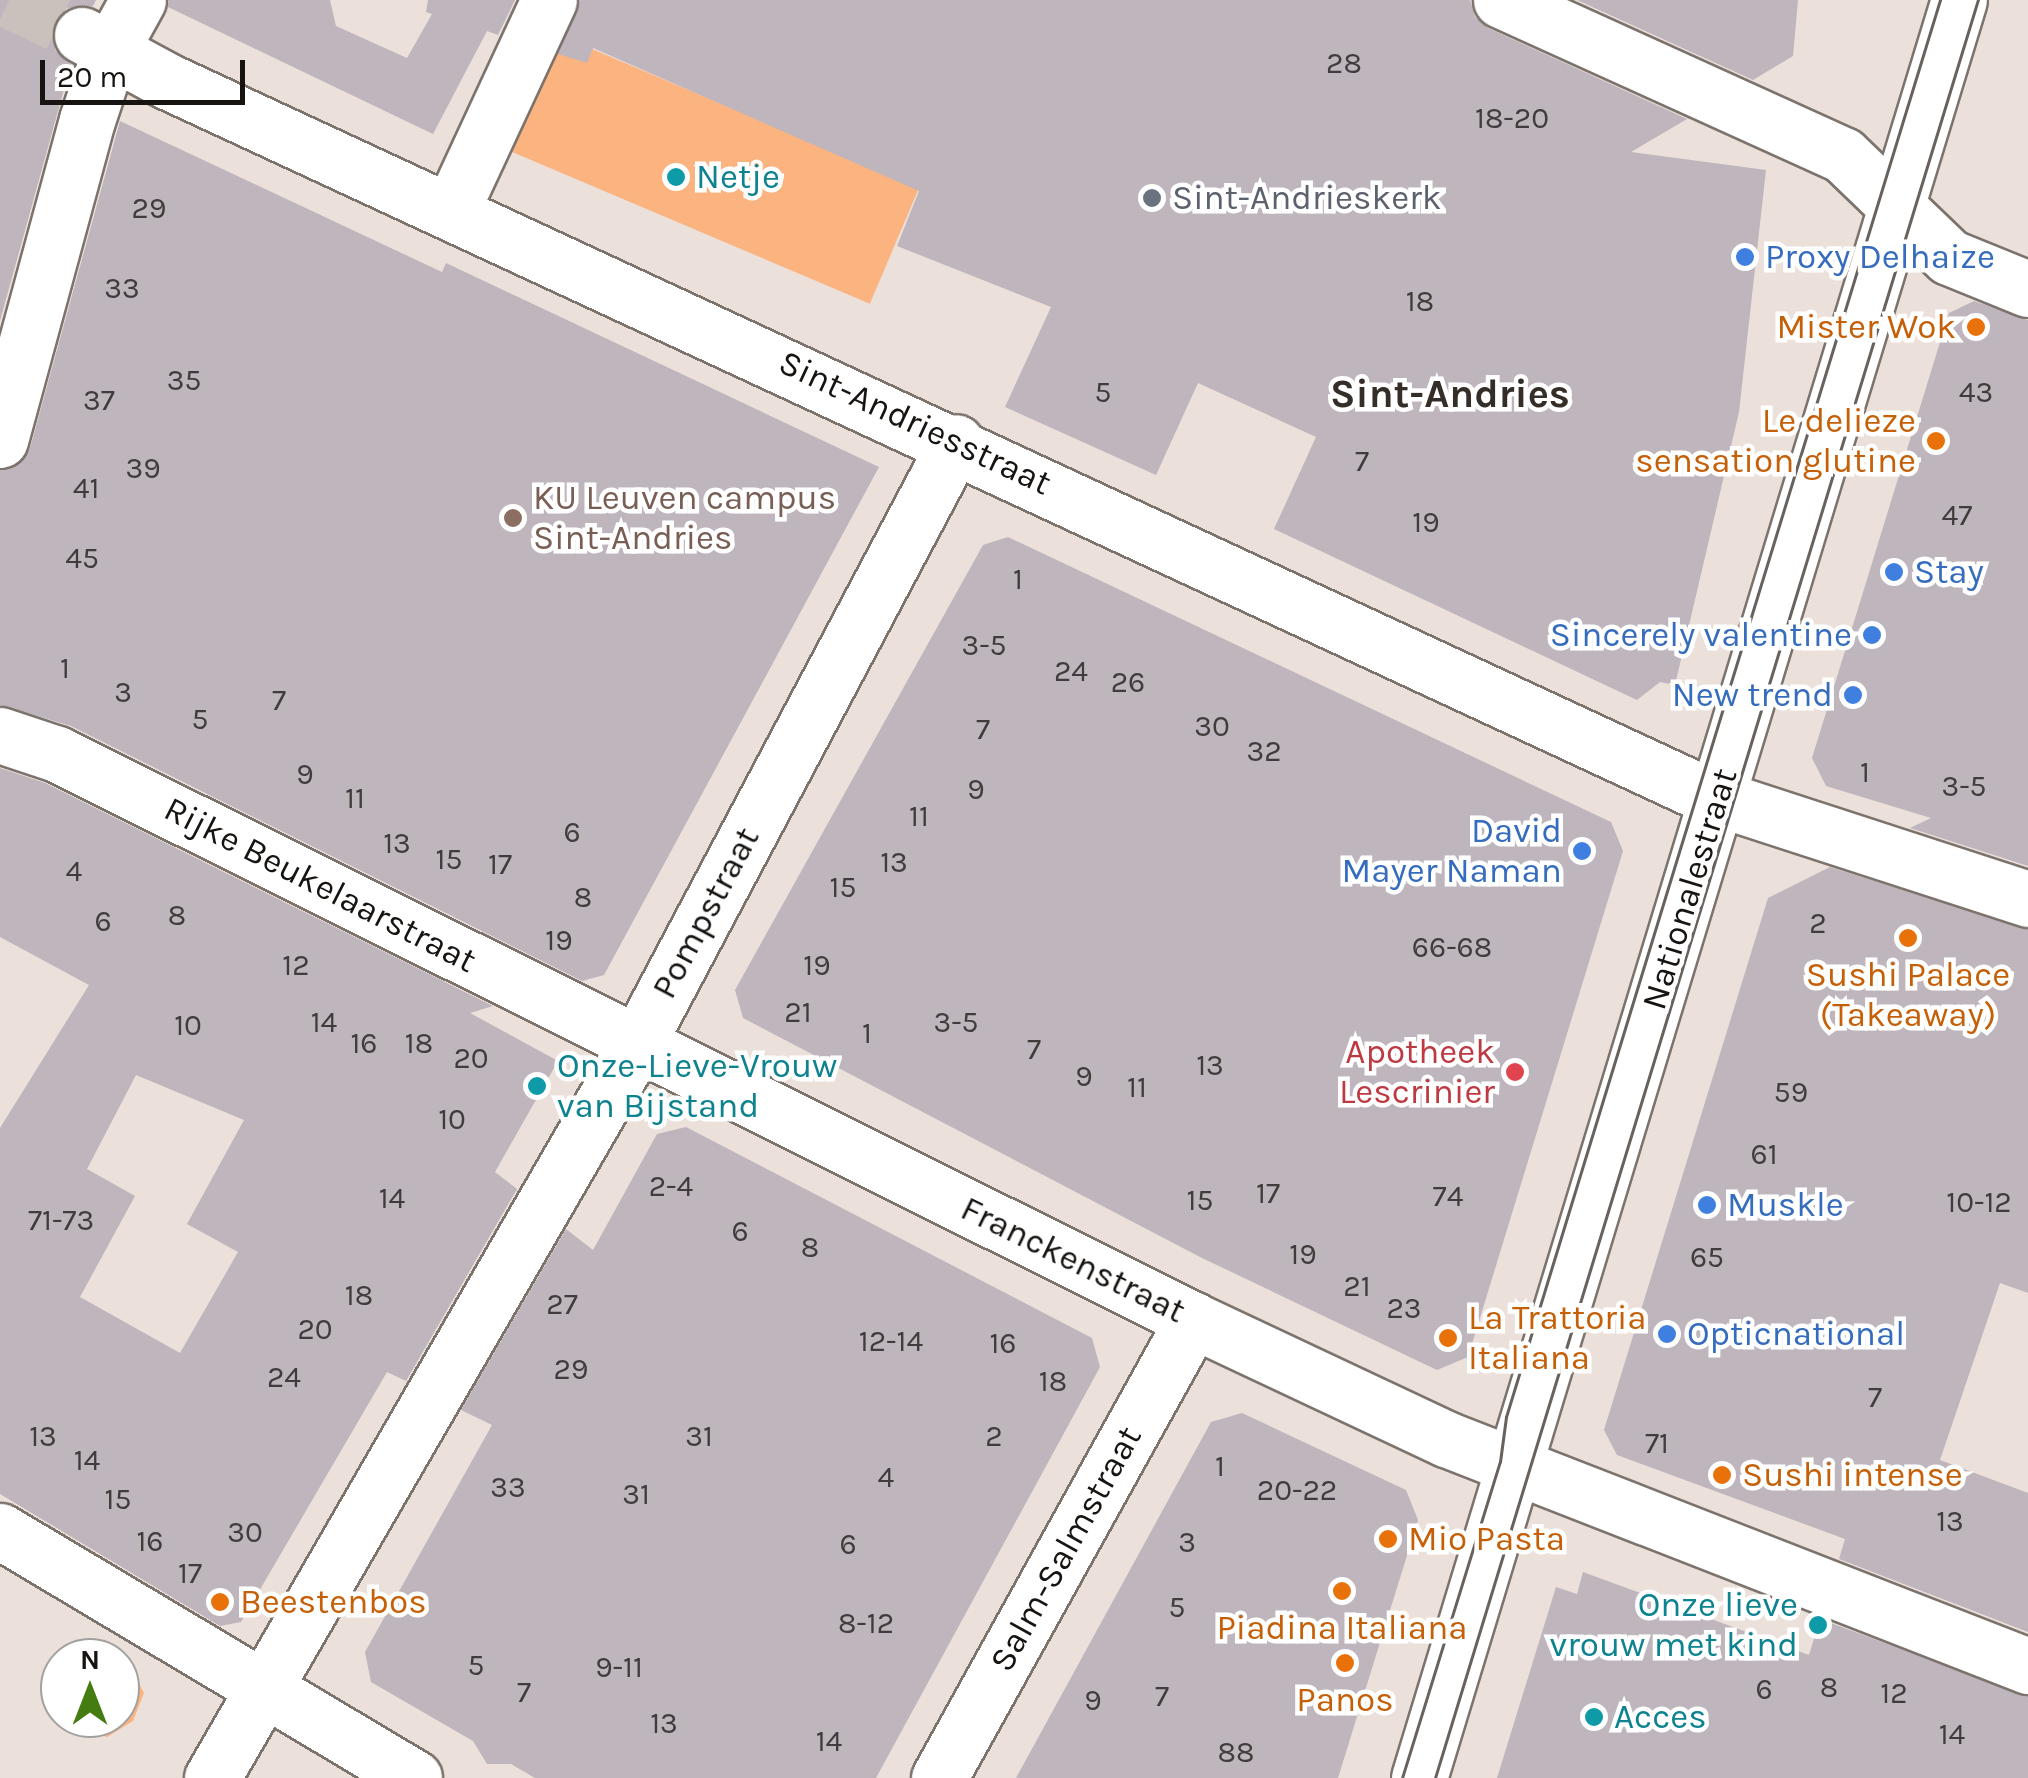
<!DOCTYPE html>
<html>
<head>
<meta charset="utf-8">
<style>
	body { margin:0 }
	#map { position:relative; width:2028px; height:1778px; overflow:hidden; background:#ebe0da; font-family:Karla,sans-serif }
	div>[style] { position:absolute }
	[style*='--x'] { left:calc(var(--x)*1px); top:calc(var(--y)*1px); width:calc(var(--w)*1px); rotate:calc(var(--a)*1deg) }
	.green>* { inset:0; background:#fbb380; transform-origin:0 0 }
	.building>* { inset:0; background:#beb5bd }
	.minor-tunnel>* { height:55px; margin-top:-27.5px; transform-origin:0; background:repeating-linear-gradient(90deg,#cbc1bc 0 55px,transparent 0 83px) }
	.roads { filter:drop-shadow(2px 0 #7c736d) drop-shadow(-2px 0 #7c736d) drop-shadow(0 2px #7c736d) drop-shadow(0 -2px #7c736d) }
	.minor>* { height:55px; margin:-27.5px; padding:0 27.5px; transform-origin:27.5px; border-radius:27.5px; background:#fff }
	.tram>* { height:2.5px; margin:-1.25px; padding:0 1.25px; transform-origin:1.25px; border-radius:1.25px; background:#68625e }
	.dots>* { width:28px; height:28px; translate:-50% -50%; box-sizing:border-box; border:5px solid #fff; border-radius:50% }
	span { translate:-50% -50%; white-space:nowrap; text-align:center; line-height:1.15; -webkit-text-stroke:9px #fff; paint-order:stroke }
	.number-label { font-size:30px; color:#403c3b }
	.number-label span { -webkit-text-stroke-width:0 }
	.culture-label { font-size:35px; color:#0d838f }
	.left { translate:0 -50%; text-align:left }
	.right { translate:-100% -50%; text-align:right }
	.worship-label { font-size:35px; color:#5b616d }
	.shop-label { font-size:35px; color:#366cbe }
	.food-label { font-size:35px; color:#c56008 }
	.street-label { font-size:35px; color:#161310 }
	.education-label { font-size:35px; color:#785e54 }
	.health-label { font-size:35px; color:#be3a42 }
	.quarter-label { font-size:40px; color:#352e28; font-weight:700 }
	.north { position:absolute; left:40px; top:1638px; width:100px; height:100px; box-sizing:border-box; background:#fff; border:2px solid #a2a19f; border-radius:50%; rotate:0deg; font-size:28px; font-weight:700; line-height:40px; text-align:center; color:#161310 }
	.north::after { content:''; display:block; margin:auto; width:35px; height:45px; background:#457c12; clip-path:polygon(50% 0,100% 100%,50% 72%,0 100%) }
	.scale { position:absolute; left:40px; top:60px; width:205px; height:45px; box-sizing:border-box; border:5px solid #161310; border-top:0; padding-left:12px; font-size:30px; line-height:35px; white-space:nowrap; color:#161310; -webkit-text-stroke:8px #fff; paint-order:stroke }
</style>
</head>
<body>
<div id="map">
	<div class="green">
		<div style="left:538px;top:26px;width:414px;height:126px;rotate:23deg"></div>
		<div style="clip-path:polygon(94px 1644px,123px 1653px,144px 1693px,133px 1721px,107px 1737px,64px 1725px,56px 1712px,51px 1698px,60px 1664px,60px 1718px,120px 1718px,120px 1658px,65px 1658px)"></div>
	</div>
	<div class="building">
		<div style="clip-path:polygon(0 0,96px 0,93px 6px,67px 8px,54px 21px,55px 50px,71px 64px,0 321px)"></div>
		<div style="clip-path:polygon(169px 0,330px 0,336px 26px,407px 58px,432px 14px,426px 12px,428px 0,515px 0,498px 35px,487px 31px,433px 134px,168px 7px)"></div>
		<div style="clip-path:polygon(580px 0,1470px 0,1475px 17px,1488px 28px,1687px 119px,1631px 152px,1766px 170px,1739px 412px,1675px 685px,1660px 682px,1637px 700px,1274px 529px,1316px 437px,1198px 383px,1156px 475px,1005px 407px,1051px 307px,897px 246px,919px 191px,593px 48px,587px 63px,558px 54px)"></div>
		<div style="clip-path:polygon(1577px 0,1798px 0,1793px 56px,1753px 80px)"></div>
		<div style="clip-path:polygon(120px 121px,442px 272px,446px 263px,879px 467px,604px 975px,582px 981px,71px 726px,0 705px,0 470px,21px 463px,30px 448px)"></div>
		<div style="clip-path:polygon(1974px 301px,2028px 320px,2028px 866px,1910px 828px,1931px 818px,1826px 786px,1812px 758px,1949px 313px)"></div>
		<div style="clip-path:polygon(1008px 537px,1611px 822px,1623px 851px,1468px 1357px,1437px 1370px,1200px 1257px,743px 1018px,735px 990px,983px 545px)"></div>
		<div style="clip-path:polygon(evenodd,0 768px,45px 783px,493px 1006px,470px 1013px,558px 1061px,495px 1172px,517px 1189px,406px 1381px,387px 1372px,241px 1622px,220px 1626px,0 1494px,0 1128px,89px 985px,0 937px,0 768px,136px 1075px,244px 1120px,187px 1224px,238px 1252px,180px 1353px,80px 1297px,135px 1196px,87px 1169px,136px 1075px)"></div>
		<div style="clip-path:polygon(1830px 867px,2028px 929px,2028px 1293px,2000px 1283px,1940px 1460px,2028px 1493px,2028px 1632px,1839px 1559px,1845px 1539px,1617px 1455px,1604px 1430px,1768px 898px)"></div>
		<div style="clip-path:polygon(686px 1127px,1092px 1338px,1100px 1367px,876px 1778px,535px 1778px,511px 1764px,487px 1764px,473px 1741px,371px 1682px,365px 1652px,492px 1425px,461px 1410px,566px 1229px,593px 1250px,657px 1134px)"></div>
		<div style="clip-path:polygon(1242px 1413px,1406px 1490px,1418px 1520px,1338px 1778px,1016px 1778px,1211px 1422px)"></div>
		<div style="clip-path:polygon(1583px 1572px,1809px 1655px,1820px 1619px,2028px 1696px,2028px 1778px,1497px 1778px,1556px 1587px,1577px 1594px)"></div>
	</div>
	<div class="minor-tunnel">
		<div style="--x:9;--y:0;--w:81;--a:25.6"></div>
	</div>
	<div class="roads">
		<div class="minor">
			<div style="--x:1501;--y:0;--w:375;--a:24.4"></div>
			<div style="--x:1843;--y:155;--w:147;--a:43.9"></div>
			<div style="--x:1949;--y:257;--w:85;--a:22.1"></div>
			<div style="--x:82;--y:35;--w:97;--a:28.4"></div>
			<div style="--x:167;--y:81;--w:1692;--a:24.88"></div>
			<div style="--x:1702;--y:793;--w:343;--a:18"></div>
			<div style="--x:452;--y:209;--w:230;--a:-65.1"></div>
			<div style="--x:0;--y:440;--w:332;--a:-74.8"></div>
			<div style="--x:87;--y:120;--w:73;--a:-71.6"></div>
			<div style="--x:110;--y:51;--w:58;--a:-61.2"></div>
			<div style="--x:0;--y:735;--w:60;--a:18.4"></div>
			<div style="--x:57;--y:754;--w:1269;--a:26.48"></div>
			<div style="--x:1193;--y:1320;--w:280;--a:25.2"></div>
			<div style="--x:1446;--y:1439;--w:625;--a:21.31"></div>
			<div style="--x:0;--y:1531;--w:482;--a:30.8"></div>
			<div style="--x:212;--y:1778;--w:848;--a:-59.93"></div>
			<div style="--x:637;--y:1044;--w:681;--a:-62.08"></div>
			<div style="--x:939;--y:1778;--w:524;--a:-60.99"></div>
			<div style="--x:1419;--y:1778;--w:1858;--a:-73.11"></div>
		</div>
	</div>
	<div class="tram">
		<div style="--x:1402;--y:1778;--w:331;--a:-72.8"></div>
		<div style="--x:1500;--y:1462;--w:45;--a:-82.4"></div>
		<div style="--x:1506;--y:1417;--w:1482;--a:-72.97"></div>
		<div style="--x:1435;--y:1778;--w:1859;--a:-73.02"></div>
	</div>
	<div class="dots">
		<div style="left:676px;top:177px;background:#0f9aa8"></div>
		<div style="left:1152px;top:198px;background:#6b7280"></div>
		<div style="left:1745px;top:257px;background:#3f7fe0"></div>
		<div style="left:1976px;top:327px;background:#e8710a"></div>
		<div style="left:1936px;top:441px;background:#e8710a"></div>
		<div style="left:513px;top:518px;background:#8d6e63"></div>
		<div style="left:1894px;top:572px;background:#3f7fe0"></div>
		<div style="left:1872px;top:635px;background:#3f7fe0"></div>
		<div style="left:1853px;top:695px;background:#3f7fe0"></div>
		<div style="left:1582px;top:851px;background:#3f7fe0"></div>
		<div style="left:1908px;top:938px;background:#e8710a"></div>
		<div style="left:1515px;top:1072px;background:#e0444e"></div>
		<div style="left:537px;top:1086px;background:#0f9aa8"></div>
		<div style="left:1707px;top:1205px;background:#3f7fe0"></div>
		<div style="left:1667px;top:1334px;background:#3f7fe0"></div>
		<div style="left:1448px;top:1338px;background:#e8710a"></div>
		<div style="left:1722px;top:1475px;background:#e8710a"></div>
		<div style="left:1388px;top:1539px;background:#e8710a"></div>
		<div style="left:1342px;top:1591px;background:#e8710a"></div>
		<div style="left:220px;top:1602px;background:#e8710a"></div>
		<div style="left:1818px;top:1625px;background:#0f9aa8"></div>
		<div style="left:1345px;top:1663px;background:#e8710a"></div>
		<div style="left:1594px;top:1717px;background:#0f9aa8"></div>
	</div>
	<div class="number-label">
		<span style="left:1344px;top:63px">28</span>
		<span style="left:1512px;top:118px">18-20</span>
		<span style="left:149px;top:208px">29</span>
		<span style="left:122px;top:288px">33</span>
		<span style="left:1420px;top:301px">18</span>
		<span style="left:184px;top:380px">35</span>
		<span style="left:1103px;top:392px">5</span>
		<span style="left:1976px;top:392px">43</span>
		<span style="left:99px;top:400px">37</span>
		<span style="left:1362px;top:461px">7</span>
		<span style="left:143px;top:468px">39</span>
		<span style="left:86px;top:488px">41</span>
		<span style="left:1957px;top:515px">47</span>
		<span style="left:1426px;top:522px">19</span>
		<span style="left:82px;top:558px">45</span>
		<span style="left:1018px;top:579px">1</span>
		<span style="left:984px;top:645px">3-5</span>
		<span style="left:65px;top:668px">1</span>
		<span style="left:1071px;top:671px">24</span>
		<span style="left:1128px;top:682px">26</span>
		<span style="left:123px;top:692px">3</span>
		<span style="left:279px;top:700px">7</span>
		<span style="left:200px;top:719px">5</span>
		<span style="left:1212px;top:726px">30</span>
		<span style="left:983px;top:729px">7</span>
		<span style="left:1264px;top:751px">32</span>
		<span style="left:1865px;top:772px">1</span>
		<span style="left:305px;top:774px">9</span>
		<span style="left:1964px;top:786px">3-5</span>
		<span style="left:976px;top:789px">9</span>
		<span style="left:355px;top:798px">11</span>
		<span style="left:919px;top:816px">11</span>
		<span style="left:572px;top:832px">6</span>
		<span style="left:397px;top:843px">13</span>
		<span style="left:449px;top:859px">15</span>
		<span style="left:894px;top:862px">13</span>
		<span style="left:500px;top:864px">17</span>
		<span style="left:74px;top:871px">4</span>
		<span style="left:843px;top:887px">15</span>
		<span style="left:583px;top:897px">8</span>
		<span style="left:177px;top:915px">8</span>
		<span style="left:103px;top:921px">6</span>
		<span style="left:1818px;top:923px">2</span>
		<span style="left:559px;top:940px">19</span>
		<span style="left:1452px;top:947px">66-68</span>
		<span style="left:296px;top:965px">12</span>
		<span style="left:817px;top:965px">19</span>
		<span style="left:798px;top:1012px">21</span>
		<span style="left:324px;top:1022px">14</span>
		<span style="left:956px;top:1022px">3-5</span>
		<span style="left:188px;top:1025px">10</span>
		<span style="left:867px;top:1033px">1</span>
		<span style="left:364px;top:1043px">16</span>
		<span style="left:419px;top:1043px">18</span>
		<span style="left:1034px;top:1049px">7</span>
		<span style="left:471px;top:1058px">20</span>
		<span style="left:1210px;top:1065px">13</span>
		<span style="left:1084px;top:1076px">9</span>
		<span style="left:1137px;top:1087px">11</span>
		<span style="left:1791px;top:1092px">59</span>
		<span style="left:452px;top:1119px">10</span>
		<span style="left:1764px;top:1154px">61</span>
		<span style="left:671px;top:1186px">2-4</span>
		<span style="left:1268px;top:1193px">17</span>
		<span style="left:1448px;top:1196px">74</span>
		<span style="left:392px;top:1198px">14</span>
		<span style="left:1200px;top:1200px">15</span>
		<span style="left:1979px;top:1202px">10-12</span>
		<span style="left:61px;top:1220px">71-73</span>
		<span style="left:740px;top:1231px">6</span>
		<span style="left:810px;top:1247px">8</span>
		<span style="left:1303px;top:1254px">19</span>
		<span style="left:1707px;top:1257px">65</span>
		<span style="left:1357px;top:1286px">21</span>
		<span style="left:359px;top:1295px">18</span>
		<span style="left:562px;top:1304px">27</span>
		<span style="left:1404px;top:1308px">23</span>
		<span style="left:315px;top:1329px">20</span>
		<span style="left:891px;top:1341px">12-14</span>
		<span style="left:1003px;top:1343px">16</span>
		<span style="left:571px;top:1369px">29</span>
		<span style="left:284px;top:1377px">24</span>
		<span style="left:1053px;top:1381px">18</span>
		<span style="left:1875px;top:1397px">7</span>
		<span style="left:43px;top:1436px">13</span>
		<span style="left:699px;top:1436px">31</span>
		<span style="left:994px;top:1436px">2</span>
		<span style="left:1657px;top:1443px">71</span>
		<span style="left:87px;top:1460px">14</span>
		<span style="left:1220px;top:1466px">1</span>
		<span style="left:886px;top:1477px">4</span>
		<span style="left:508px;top:1487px">33</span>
		<span style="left:1297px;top:1490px">20-22</span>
		<span style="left:636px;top:1494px">31</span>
		<span style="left:118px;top:1499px">15</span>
		<span style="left:1950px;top:1521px">13</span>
		<span style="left:245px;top:1532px">30</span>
		<span style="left:150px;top:1541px">16</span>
		<span style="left:1187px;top:1542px">3</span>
		<span style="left:848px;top:1544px">6</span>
		<span style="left:190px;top:1573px">17</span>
		<span style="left:1177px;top:1607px">5</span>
		<span style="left:866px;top:1623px">8-12</span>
		<span style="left:476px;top:1665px">5</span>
		<span style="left:619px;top:1667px">9-11</span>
		<span style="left:1829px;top:1687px">8</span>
		<span style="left:1764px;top:1689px">6</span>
		<span style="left:524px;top:1692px">7</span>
		<span style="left:1894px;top:1693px">12</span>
		<span style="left:1162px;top:1696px">7</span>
		<span style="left:1093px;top:1700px">9</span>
		<span style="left:664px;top:1723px">13</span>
		<span style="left:1952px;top:1734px">14</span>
		<span style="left:829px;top:1741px">14</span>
		<span style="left:1236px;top:1752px">88</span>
	</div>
	<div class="culture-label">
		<span class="left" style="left:696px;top:177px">Netje</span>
		<span class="left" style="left:557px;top:1086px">Onze-Lieve-Vrouw<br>van Bijstand</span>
		<span class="right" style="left:1798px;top:1625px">Onze lieve<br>vrouw met kind</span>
		<span class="left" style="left:1614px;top:1717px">Acces</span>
	</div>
	<div class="worship-label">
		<span class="left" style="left:1172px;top:198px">Sint-Andrieskerk</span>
	</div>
	<div class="shop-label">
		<span class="left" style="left:1765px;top:257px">Proxy Delhaize</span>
		<span class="left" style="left:1914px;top:572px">Stay</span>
		<span class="right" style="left:1852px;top:635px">Sincerely valentine</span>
		<span class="right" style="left:1833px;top:695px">New trend</span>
		<span class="right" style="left:1562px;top:851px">David<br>Mayer Naman</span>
		<span class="left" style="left:1727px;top:1205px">Muskle</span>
		<span class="left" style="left:1687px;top:1334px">Opticnational</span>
	</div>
	<div class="food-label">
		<span class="right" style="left:1956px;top:327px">Mister Wok</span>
		<span class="right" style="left:1916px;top:441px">Le delieze<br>sensation glutine</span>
		<span style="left:1908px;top:995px">Sushi Palace<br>(Takeaway)</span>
		<span class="left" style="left:1468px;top:1338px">La Trattoria<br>Italiana</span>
		<span class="left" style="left:1742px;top:1475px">Sushi intense</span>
		<span class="left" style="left:1408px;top:1539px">Mio Pasta</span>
		<span class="left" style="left:240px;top:1602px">Beestenbos</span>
		<span style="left:1342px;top:1628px">Piadina Italiana</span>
		<span style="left:1345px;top:1700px">Panos</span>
	</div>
	<div class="street-label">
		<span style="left:915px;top:423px;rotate:25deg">Sint-Andriesstraat</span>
		<span style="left:320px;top:885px;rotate:27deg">Rijke Beukelaarstraat</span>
		<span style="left:1690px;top:889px;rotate:-73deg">Nationalestraat</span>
		<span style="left:706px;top:913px;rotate:-62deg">Pompstraat</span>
		<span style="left:1073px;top:1260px;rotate:26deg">Franckenstraat</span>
		<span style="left:1066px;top:1549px;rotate:-61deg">Salm-Salmstraat</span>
	</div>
	<div class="education-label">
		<span class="left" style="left:533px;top:518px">KU Leuven campus<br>Sint-Andries</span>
	</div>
	<div class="health-label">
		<span class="right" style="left:1495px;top:1072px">Apotheek<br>Lescrinier</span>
	</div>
	<div class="quarter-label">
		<span style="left:1450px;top:394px">Sint-Andries</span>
	</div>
	<div class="north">N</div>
	<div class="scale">20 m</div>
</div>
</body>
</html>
